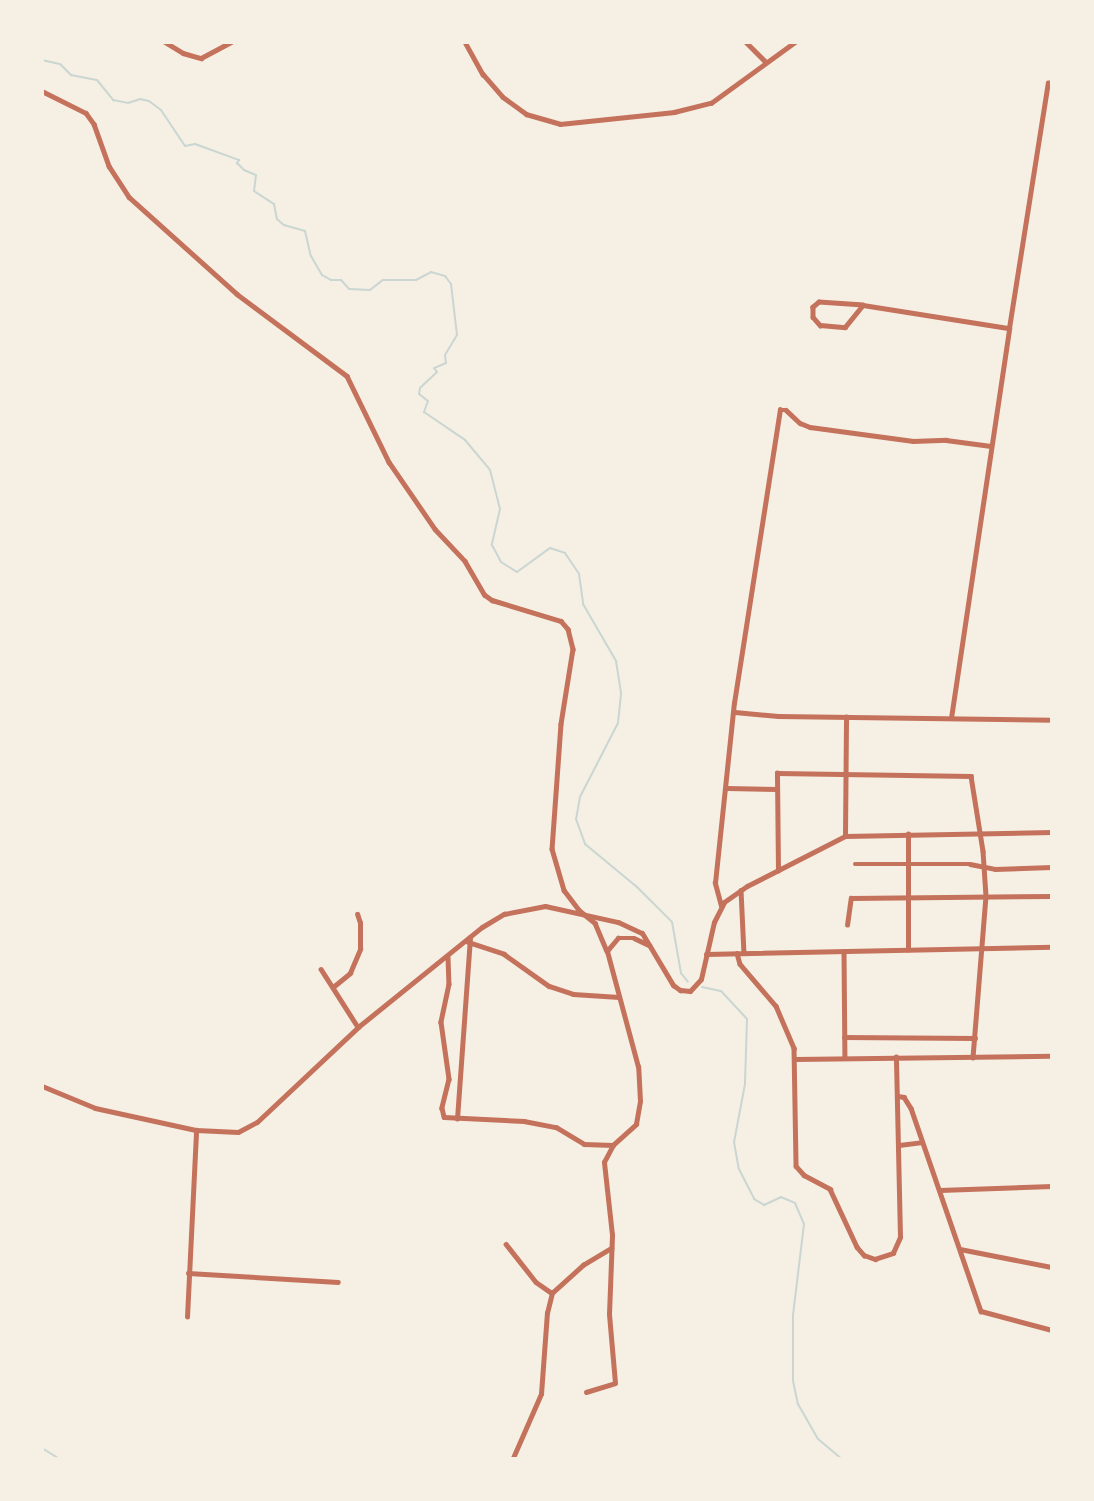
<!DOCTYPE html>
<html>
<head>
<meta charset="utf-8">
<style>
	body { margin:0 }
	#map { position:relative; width:1094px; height:1501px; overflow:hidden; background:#f6efe4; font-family:Roboto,sans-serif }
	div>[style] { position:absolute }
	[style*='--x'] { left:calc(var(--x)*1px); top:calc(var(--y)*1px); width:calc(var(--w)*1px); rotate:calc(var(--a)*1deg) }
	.stream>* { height:2px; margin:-1px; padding:0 1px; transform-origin:1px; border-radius:1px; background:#c9d6d2 }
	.minor>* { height:4.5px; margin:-2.25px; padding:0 2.25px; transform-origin:2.25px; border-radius:2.25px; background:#c5725c }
	.tertiary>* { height:5px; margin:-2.5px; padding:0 2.5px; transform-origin:2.5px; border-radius:2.5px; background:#c5725c }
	span { translate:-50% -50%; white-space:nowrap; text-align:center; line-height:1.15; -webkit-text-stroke:4.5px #f6efe4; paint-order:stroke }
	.frame { position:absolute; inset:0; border:44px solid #f6efe4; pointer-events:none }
</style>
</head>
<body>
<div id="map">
	<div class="stream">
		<div style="--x:42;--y:60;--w:18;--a:13"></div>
		<div style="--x:60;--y:64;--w:16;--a:45"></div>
		<div style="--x:71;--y:75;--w:26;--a:11"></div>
		<div style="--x:97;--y:80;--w:26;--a:51"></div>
		<div style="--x:113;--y:100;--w:15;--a:11"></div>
		<div style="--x:128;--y:103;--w:13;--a:-18"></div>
		<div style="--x:140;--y:99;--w:9;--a:13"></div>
		<div style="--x:149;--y:101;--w:15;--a:37"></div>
		<div style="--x:161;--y:110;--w:43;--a:56.3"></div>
		<div style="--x:185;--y:146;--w:10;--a:-11"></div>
		<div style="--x:195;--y:144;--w:47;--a:20"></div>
		<div style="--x:239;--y:160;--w:4;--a:124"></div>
		<div style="--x:237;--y:163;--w:10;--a:45"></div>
		<div style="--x:244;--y:170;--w:13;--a:23"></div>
		<div style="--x:256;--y:175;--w:16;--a:97"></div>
		<div style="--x:254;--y:191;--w:24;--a:33"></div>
		<div style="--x:274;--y:204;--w:15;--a:79"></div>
		<div style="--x:277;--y:219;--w:9;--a:41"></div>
		<div style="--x:284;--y:225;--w:22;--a:16"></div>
		<div style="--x:305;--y:231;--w:26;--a:77"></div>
		<div style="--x:311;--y:256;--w:22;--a:60"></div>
		<div style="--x:322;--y:275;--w:10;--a:29"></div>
		<div style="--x:331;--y:280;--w:10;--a:0"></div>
		<div style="--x:341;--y:280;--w:12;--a:48"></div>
		<div style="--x:349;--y:289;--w:21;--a:3"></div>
		<div style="--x:370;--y:290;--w:16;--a:-38"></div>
		<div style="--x:383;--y:280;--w:33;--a:0"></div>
		<div style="--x:416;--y:280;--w:17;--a:-28"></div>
		<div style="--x:431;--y:272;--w:15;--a:16"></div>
		<div style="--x:445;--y:276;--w:10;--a:53"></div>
		<div style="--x:451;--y:284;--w:51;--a:83.3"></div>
		<div style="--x:457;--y:335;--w:23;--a:121"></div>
		<div style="--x:445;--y:355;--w:8;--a:83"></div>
		<div style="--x:446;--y:363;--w:13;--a:157"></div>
		<div style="--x:434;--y:368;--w:5;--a:53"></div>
		<div style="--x:437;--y:372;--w:23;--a:137"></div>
		<div style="--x:420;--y:388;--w:6;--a:99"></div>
		<div style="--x:419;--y:394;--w:11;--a:38"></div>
		<div style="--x:428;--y:401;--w:12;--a:110"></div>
		<div style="--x:424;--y:412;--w:50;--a:34.3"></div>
		<div style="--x:465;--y:440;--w:39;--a:50"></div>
		<div style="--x:490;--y:470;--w:40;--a:75.6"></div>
		<div style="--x:500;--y:509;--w:37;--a:103"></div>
		<div style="--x:492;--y:545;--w:19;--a:62"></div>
		<div style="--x:501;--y:562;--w:19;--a:32"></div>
		<div style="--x:517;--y:572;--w:41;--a:-36"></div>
		<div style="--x:550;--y:548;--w:16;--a:18"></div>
		<div style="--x:565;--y:553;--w:25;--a:56"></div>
		<div style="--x:579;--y:574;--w:30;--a:82"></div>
		<div style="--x:583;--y:604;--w:66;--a:59.9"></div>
		<div style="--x:616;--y:661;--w:33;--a:81"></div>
		<div style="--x:621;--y:694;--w:29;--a:96"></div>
		<div style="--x:618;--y:723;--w:83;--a:117.2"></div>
		<div style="--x:580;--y:797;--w:22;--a:100"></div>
		<div style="--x:576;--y:819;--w:27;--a:70"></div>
		<div style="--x:585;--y:844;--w:67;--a:39.6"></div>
		<div style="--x:637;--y:887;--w:49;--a:45"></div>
		<div style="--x:672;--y:922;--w:52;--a:80"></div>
		<div style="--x:681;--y:973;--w:11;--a:52"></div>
		<div style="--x:702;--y:987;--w:19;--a:12"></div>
		<div style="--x:721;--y:991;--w:38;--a:47"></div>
		<div style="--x:747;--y:1019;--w:65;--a:91.8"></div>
		<div style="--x:745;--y:1084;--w:59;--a:100.7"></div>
		<div style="--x:734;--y:1142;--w:27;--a:80"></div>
		<div style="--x:739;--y:1169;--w:34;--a:63"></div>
		<div style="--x:754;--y:1199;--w:12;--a:31"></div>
		<div style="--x:764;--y:1205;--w:19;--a:-25"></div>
		<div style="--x:781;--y:1197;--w:15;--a:23"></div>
		<div style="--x:795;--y:1203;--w:23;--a:67"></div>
		<div style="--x:804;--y:1224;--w:92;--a:96.9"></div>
		<div style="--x:793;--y:1315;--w:66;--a:90"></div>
		<div style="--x:793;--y:1381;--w:24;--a:78"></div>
		<div style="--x:798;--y:1404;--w:40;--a:60.3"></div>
		<div style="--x:818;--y:1439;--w:30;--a:40"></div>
		<div style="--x:42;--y:1448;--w:19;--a:32"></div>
	</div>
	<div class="minor">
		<div style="--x:165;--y:42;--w:21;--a:31"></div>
		<div style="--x:183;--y:53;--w:19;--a:16"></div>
		<div style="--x:201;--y:58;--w:34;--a:-28"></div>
		<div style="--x:465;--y:42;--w:37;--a:61"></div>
		<div style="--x:483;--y:74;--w:30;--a:49"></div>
		<div style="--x:503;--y:97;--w:29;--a:36"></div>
		<div style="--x:526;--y:114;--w:35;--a:16"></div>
		<div style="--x:560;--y:124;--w:115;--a:-6"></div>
		<div style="--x:674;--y:112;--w:38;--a:-14"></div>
		<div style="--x:711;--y:103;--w:104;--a:-36"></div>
		<div style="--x:746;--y:42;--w:28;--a:45"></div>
		<div style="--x:42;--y:91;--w:49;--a:26.6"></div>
		<div style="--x:86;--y:113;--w:14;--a:54"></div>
		<div style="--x:94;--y:124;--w:45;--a:70.3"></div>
		<div style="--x:109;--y:166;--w:37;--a:57"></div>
		<div style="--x:129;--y:197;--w:145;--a:41.9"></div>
		<div style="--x:237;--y:294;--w:137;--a:36.7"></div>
		<div style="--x:347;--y:376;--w:96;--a:64"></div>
		<div style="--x:389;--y:462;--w:81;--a:55.5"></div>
		<div style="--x:435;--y:529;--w:44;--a:46.8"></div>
		<div style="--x:465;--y:561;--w:39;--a:60"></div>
		<div style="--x:485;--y:595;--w:9;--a:36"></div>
		<div style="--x:492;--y:600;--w:72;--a:16.9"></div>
		<div style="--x:561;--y:621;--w:11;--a:49"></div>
		<div style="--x:568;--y:629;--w:21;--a:76"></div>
		<div style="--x:573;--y:649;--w:76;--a:99.1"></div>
		<div style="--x:561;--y:724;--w:125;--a:94.1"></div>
		<div style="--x:552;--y:849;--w:43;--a:73.7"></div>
		<div style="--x:564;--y:890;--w:25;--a:53"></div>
		<div style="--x:579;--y:910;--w:21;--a:39"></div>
		<div style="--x:595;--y:923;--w:30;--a:67"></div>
		<div style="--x:863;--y:305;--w:44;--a:-176.1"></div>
		<div style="--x:819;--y:302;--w:8;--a:140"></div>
		<div style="--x:813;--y:307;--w:10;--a:90"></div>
		<div style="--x:813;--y:317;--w:11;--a:49"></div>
		<div style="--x:820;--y:325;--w:25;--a:5"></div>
		<div style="--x:845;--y:327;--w:28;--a:-51"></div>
		<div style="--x:863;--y:305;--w:148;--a:9"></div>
		<div style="--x:735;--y:712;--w:43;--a:5.3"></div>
		<div style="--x:778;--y:716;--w:274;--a:0.8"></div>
		<div style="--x:951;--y:718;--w:394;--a:-81.5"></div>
		<div style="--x:1009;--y:328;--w:248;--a:-81"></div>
		<div style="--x:1048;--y:83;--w:4;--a:-14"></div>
		<div style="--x:727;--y:788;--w:50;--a:1.1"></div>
		<div style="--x:845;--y:836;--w:119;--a:-89.5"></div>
		<div style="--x:855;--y:864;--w:115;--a:0"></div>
		<div style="--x:970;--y:864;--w:25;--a:11"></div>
		<div style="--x:995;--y:869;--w:57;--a:-2"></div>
		<div style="--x:778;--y:871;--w:98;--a:-90.6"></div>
		<div style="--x:777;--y:773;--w:194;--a:0.9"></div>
		<div style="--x:971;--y:776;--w:76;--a:80.9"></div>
		<div style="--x:983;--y:851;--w:45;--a:86.2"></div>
		<div style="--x:986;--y:896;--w:162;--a:94.6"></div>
		<div style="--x:741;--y:890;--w:63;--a:87.3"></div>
		<div style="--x:721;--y:906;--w:24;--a:-105"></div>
		<div style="--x:715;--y:883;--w:181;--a:-84"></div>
		<div style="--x:734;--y:703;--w:297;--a:-81.1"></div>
		<div style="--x:780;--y:410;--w:6;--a:0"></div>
		<div style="--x:786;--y:410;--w:19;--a:43"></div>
		<div style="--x:800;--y:423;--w:11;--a:22"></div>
		<div style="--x:810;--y:427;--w:104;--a:7.7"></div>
		<div style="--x:913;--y:441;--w:33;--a:-2"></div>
		<div style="--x:946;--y:440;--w:45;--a:7.6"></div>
		<div style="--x:847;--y:925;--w:27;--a:-82"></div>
		<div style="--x:851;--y:898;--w:201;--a:-0.6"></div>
		<div style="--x:468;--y:942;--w:38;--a:18"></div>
		<div style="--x:504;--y:954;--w:55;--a:35.4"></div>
		<div style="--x:549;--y:986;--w:25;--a:18"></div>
		<div style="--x:573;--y:994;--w:46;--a:3.7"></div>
		<div style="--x:908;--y:950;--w:116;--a:-90"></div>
		<div style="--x:844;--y:951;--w:106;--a:89.5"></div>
		<div style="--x:737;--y:953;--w:11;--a:75"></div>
		<div style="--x:740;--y:964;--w:55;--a:49.4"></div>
		<div style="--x:776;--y:1006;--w:46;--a:66.8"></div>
		<div style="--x:794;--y:1048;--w:118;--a:89"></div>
		<div style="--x:796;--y:1166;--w:12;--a:48"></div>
		<div style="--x:804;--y:1175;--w:30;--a:28"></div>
		<div style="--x:830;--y:1189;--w:64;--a:65"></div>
		<div style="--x:857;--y:1247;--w:11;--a:49"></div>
		<div style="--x:864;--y:1255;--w:12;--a:20"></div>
		<div style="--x:875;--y:1259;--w:19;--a:-18"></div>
		<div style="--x:893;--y:1253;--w:17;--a:-66"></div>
		<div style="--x:900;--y:1237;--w:180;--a:-91.3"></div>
		<div style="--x:706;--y:954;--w:346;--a:-1.2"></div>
		<div style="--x:448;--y:957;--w:27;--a:88"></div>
		<div style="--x:449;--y:984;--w:39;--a:102"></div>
		<div style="--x:441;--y:1022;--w:58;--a:82"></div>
		<div style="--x:449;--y:1079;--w:30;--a:104"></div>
		<div style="--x:442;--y:1108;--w:9;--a:77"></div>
		<div style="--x:444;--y:1117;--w:80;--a:2.9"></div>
		<div style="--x:524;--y:1121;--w:33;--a:11"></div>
		<div style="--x:556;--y:1127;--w:33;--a:31"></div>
		<div style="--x:584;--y:1144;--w:29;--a:2"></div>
		<div style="--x:321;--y:969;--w:69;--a:57.5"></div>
		<div style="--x:333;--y:987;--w:22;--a:-39"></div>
		<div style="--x:350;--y:973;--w:26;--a:-67"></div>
		<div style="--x:360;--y:949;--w:26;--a:-90"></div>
		<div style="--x:360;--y:923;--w:9;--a:-108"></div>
		<div style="--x:844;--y:1037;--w:131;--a:0.4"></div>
		<div style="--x:795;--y:1059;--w:257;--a:-0.7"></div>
		<div style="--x:898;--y:1096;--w:6;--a:9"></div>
		<div style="--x:904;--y:1097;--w:13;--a:58"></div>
		<div style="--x:911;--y:1108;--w:215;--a:71"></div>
		<div style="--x:981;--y:1311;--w:73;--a:15"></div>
		<div style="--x:457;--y:1119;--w:182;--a:-85.9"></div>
		<div style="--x:899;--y:1145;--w:23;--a:-7"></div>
		<div style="--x:940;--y:1190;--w:112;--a:-2"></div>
		<div style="--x:506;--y:1244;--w:48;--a:51.7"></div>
		<div style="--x:536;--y:1282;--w:19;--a:35"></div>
		<div style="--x:960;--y:1249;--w:94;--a:11.1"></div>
		<div style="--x:188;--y:1273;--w:150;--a:3.4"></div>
		<div style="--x:187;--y:1317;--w:187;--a:-87.2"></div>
		<div style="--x:586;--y:1392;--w:30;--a:-17"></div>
		<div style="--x:615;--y:1383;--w:69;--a:-95"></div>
		<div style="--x:609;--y:1314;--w:79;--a:-87.8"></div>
		<div style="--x:612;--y:1235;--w:73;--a:-96.3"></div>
		<div style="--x:604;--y:1162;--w:19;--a:-62"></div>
		<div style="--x:613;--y:1145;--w:31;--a:-42"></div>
		<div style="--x:636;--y:1124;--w:23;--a:-80"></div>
		<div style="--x:640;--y:1101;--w:34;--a:-93"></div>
		<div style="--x:638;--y:1067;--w:120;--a:-105"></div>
		<div style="--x:607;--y:951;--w:17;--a:-50"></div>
		<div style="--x:618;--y:938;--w:16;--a:0"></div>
		<div style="--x:634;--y:938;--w:17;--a:25"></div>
		<div style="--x:513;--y:1458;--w:70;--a:-66.4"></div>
		<div style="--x:541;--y:1394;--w:81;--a:-85.8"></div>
		<div style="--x:547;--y:1313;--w:21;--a:-76"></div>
		<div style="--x:552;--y:1293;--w:42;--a:-42.1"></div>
		<div style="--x:583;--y:1265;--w:33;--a:-31"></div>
	</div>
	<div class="tertiary">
		<div style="--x:42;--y:1086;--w:57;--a:22.5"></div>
		<div style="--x:95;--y:1108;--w:103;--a:12.3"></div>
		<div style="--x:196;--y:1130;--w:42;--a:2.7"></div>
		<div style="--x:238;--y:1132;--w:21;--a:-28"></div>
		<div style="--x:257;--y:1122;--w:139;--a:-43.2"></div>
		<div style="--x:358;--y:1027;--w:159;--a:-38.9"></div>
		<div style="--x:482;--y:927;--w:26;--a:-31"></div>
		<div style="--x:504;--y:914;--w:42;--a:-11"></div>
		<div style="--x:545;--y:906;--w:75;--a:12.4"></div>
		<div style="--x:618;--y:922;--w:26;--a:25"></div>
		<div style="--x:642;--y:933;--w:61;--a:59.2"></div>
		<div style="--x:673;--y:985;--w:9;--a:36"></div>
		<div style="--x:680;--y:990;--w:10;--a:6"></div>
		<div style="--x:690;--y:991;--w:16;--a:-47"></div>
		<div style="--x:701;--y:979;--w:58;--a:-77.2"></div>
		<div style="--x:714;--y:922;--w:22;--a:-63"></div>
		<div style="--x:724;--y:902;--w:28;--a:-35"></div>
		<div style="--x:747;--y:886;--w:110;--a:-27"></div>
		<div style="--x:845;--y:836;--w:207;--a:-1.1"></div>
	</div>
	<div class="frame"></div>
</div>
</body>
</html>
